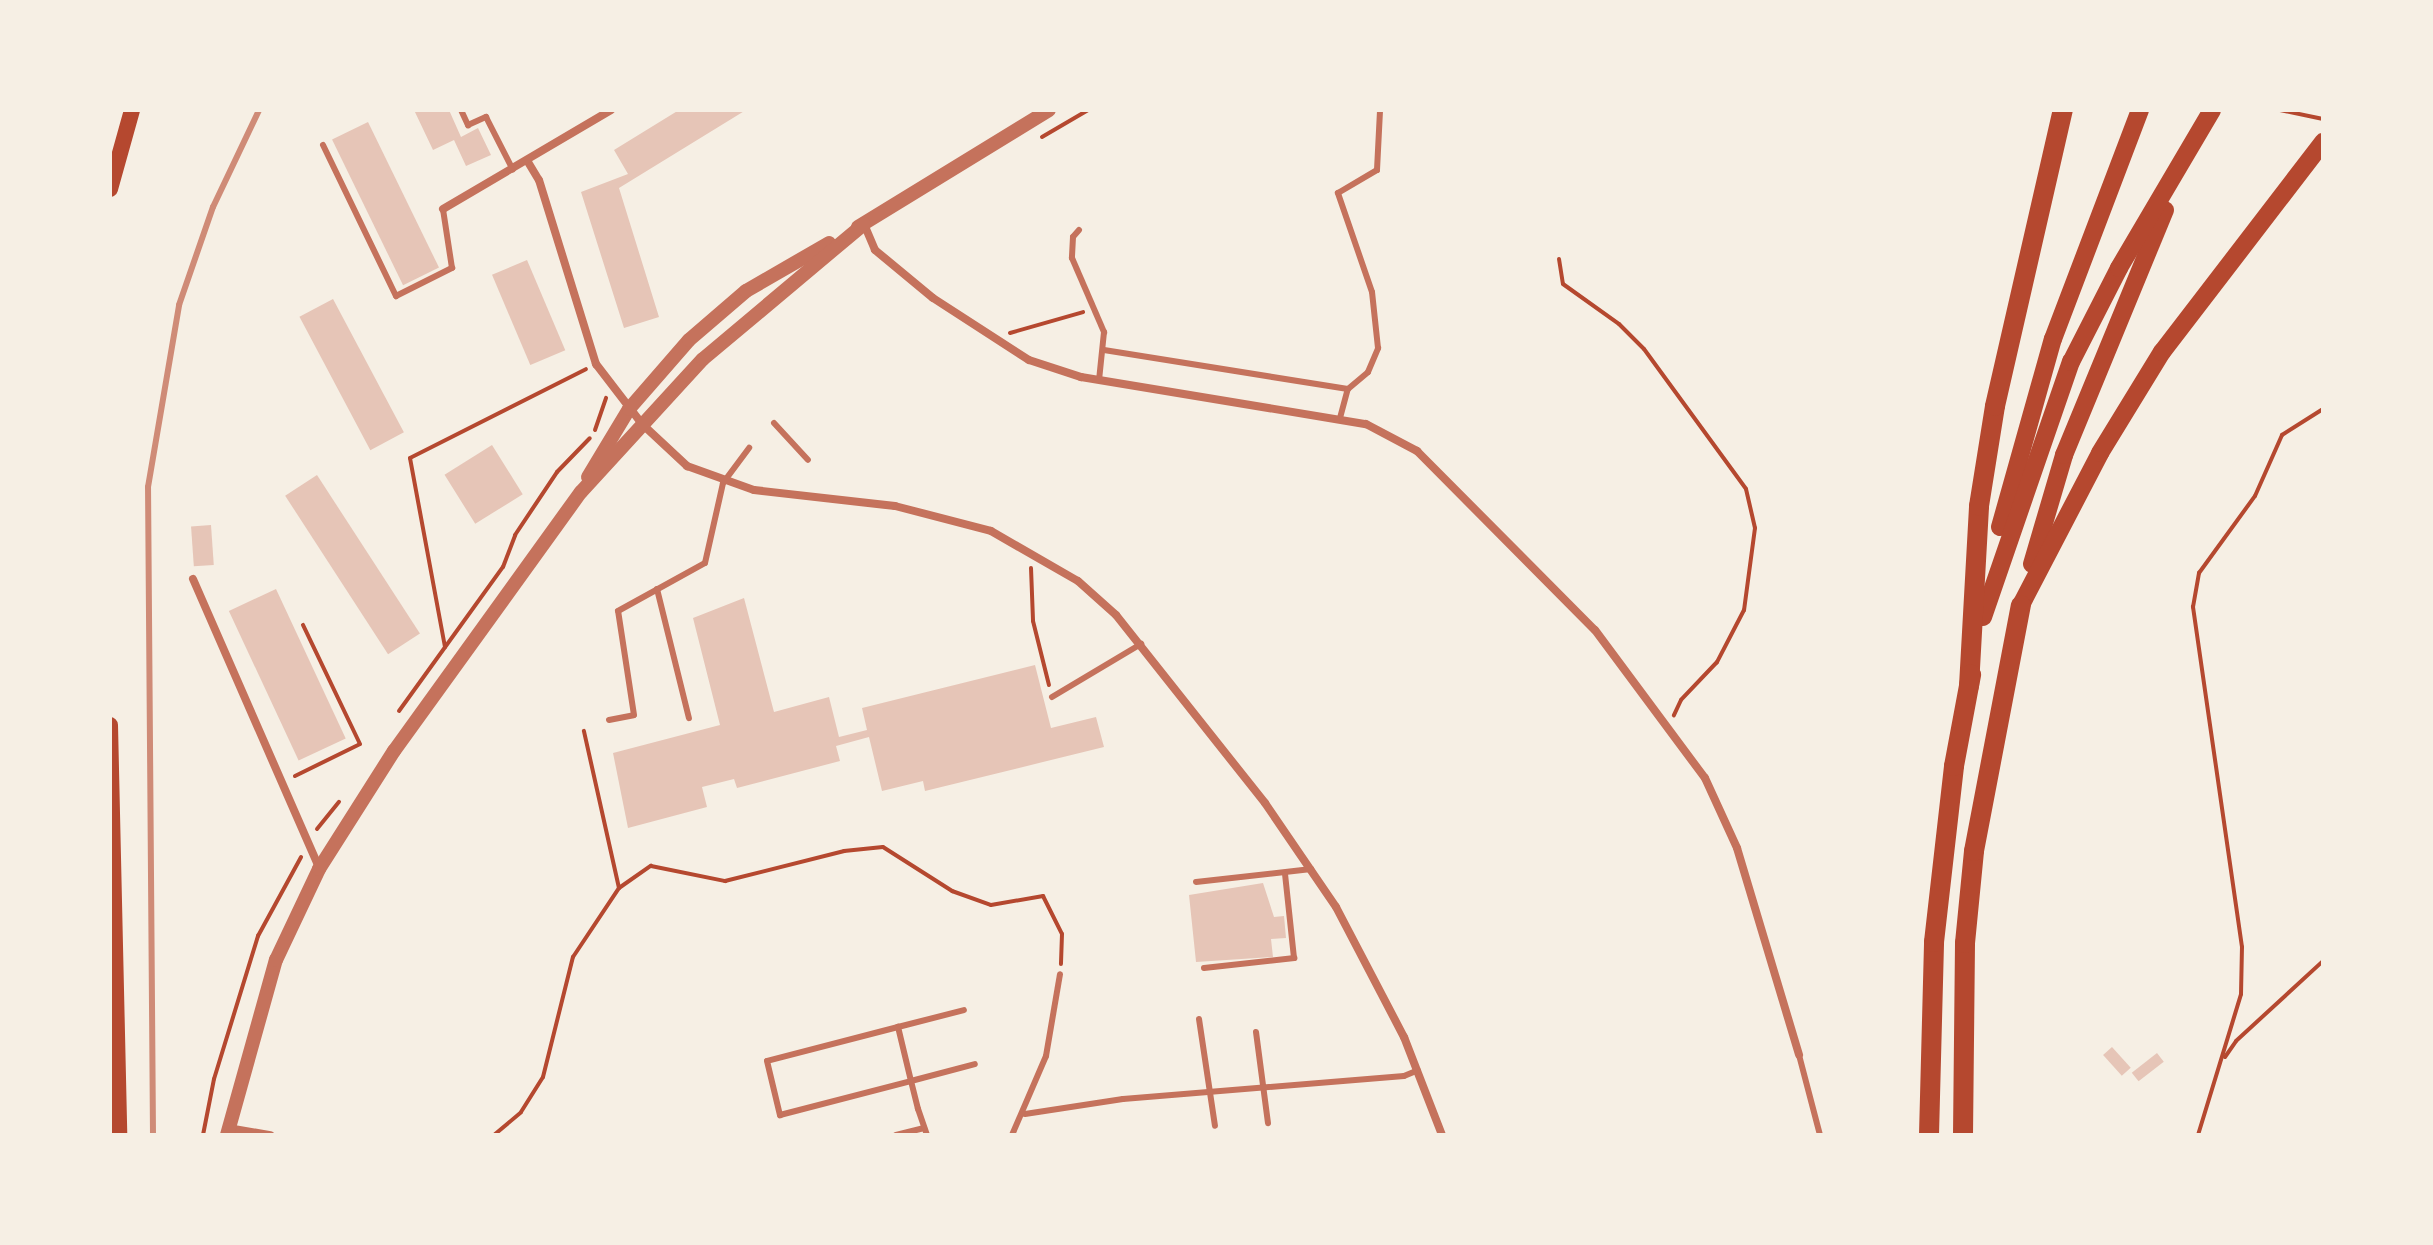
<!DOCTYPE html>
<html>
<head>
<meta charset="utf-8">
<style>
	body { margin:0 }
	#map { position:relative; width:2433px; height:1245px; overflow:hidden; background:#f6efe4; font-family:Karla,sans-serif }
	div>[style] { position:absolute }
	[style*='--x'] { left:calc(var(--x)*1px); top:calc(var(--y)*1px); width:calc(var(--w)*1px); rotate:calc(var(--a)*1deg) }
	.building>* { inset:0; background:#e6c5b7; transform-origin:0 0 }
	.path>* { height:4px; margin:-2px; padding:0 2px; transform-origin:2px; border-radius:2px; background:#b5482f }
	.service>* { height:6px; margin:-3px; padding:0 3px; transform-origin:3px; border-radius:3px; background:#c5725c }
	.minor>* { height:8px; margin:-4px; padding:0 4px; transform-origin:4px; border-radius:4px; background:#c5725c }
	.tertiary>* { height:14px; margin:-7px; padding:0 7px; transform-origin:7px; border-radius:7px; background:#c5725c }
	.secondary>* { height:16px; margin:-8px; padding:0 8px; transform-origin:8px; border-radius:8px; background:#b5482f }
	.trunk>* { height:18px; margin:-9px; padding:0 9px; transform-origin:9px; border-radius:9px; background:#b5482f }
	.motorway>* { height:20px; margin:-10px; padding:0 10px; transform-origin:10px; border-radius:10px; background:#b5482f }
	.rail>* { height:6px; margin:-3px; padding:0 3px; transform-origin:3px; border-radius:3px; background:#cf8b77 }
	span { translate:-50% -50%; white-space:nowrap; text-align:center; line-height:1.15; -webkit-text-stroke:8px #f6efe4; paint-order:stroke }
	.frame { position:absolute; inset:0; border:112px solid #f6efe4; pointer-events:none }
</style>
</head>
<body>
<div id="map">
	<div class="building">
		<div style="clip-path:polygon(414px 110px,449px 110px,461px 137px,478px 128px,491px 155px,466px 166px,454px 140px,433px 150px)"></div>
		<div style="clip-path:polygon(679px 110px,746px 110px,619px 188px,659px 317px,624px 328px,581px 192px,628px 174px,614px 150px)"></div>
		<div style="left:368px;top:122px;width:162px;height:40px;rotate:64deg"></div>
		<div style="left:527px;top:260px;width:98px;height:38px;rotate:67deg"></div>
		<div style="left:333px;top:299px;width:151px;height:38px;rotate:62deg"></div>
		<div style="left:492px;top:445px;width:58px;height:56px;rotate:58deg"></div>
		<div style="left:317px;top:475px;width:189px;height:38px;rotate:57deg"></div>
		<div style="left:211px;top:525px;width:40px;height:20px;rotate:86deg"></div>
		<div style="left:276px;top:589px;width:165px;height:52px;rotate:65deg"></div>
		<div style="clip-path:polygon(744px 598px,774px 712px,829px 697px,839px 737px,867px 730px,862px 708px,1035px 665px,1051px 728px,1096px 717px,1104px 747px,925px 791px,923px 781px,882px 791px,869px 737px,836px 746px,840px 761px,737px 788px,734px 779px,702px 787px,707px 807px,628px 828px,613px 753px,720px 725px,693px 618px)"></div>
		<div style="clip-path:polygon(1263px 883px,1274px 917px,1284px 916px,1286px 938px,1271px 939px,1273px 957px,1196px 962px,1189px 895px)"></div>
		<div style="left:2112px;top:1047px;width:28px;height:12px;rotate:48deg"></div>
		<div style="left:2157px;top:1053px;width:11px;height:32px;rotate:52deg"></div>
	</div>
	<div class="path">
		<div style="--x:2280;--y:110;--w:44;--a:11.8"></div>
		<div style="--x:1042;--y:137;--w:53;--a:-30.4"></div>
		<div style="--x:1559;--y:259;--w:25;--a:81"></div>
		<div style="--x:1563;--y:284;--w:69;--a:35.5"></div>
		<div style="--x:1619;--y:324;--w:35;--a:45"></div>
		<div style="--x:1644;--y:349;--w:173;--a:53.9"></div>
		<div style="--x:1746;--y:489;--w:40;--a:77"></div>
		<div style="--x:1755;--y:528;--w:83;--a:97.6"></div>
		<div style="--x:1744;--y:610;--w:59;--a:117.4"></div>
		<div style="--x:1717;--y:662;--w:52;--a:133.5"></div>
		<div style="--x:1681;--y:700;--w:17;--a:115"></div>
		<div style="--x:1010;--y:333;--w:76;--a:-16"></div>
		<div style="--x:595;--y:430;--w:34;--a:-71"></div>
		<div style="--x:1031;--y:568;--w:53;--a:87.8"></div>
		<div style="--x:1033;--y:621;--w:66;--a:76"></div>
		<div style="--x:445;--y:647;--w:192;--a:-100.5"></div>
		<div style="--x:410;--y:458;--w:197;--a:-26.8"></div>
		<div style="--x:399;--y:711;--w:178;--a:-54.2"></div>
		<div style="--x:503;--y:567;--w:34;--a:-69"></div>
		<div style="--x:515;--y:535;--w:76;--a:-56.3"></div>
		<div style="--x:557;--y:472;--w:47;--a:-45.9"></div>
		<div style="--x:295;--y:776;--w:72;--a:-26.2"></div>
		<div style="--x:360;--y:744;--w:132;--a:-115.6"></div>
		<div style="--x:317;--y:829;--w:35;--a:-51"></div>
		<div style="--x:619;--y:888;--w:39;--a:-35"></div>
		<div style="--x:651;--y:866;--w:76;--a:11.5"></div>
		<div style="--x:725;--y:881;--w:123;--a:-14.1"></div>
		<div style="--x:844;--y:851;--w:39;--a:-6"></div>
		<div style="--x:883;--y:847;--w:82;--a:32.5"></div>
		<div style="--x:952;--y:891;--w:41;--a:19.7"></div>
		<div style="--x:991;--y:905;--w:53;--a:-9.8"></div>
		<div style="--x:1043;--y:896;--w:42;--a:63.4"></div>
		<div style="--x:1062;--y:934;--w:30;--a:92"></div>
		<div style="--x:2225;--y:1057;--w:19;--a:-55"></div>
		<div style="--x:2236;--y:1041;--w:118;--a:-42.6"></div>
		<div style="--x:203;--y:1135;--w:57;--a:-78.9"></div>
		<div style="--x:214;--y:1079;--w:150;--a:-72.9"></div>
		<div style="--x:258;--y:936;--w:90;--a:-61.4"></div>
		<div style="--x:494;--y:1135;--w:35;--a:-40"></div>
		<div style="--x:521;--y:1112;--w:41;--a:-57.8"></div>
		<div style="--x:543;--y:1077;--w:124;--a:-76"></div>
		<div style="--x:573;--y:957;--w:83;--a:-56.3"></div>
		<div style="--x:619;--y:888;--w:161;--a:-102.6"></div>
		<div style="--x:2198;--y:1135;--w:147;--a:-73"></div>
		<div style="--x:2241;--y:994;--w:47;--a:-88.8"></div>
		<div style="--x:2242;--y:947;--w:344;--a:-98.2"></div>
		<div style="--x:2193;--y:607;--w:35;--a:-80"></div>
		<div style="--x:2199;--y:573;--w:95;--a:-54"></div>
		<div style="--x:2255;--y:496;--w:67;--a:-66.1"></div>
		<div style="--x:2282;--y:435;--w:49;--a:-32.4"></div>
	</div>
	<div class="service">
		<div style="--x:461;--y:110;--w:17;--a:65"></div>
		<div style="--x:468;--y:125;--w:20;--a:-24"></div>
		<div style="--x:486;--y:117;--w:59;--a:63"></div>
		<div style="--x:323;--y:145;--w:168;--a:64.2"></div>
		<div style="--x:396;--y:296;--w:63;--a:-26.6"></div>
		<div style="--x:452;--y:268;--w:60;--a:-98.7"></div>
		<div style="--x:1079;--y:230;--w:9;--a:131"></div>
		<div style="--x:1073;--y:237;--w:21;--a:93"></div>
		<div style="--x:1072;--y:258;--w:81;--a:66.6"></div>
		<div style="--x:1104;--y:332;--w:48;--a:95.9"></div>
		<div style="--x:1104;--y:350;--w:247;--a:9.1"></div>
		<div style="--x:1348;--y:389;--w:26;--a:-40"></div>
		<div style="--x:1368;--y:372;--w:26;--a:-67"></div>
		<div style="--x:1378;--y:348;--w:56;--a:-96.1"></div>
		<div style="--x:1372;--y:292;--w:105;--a:-109"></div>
		<div style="--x:1338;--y:193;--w:45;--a:-30.5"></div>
		<div style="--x:1377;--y:170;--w:60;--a:-87.1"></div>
		<div style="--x:1340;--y:418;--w:30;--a:-75"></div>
		<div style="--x:774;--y:423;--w:50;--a:47.4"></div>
		<div style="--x:657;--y:589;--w:133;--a:76.1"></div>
		<div style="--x:1052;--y:697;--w:104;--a:-30.8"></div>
		<div style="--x:609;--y:720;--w:25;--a:-11"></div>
		<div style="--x:634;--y:715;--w:105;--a:-98.7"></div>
		<div style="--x:618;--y:611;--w:99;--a:-28.9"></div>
		<div style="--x:705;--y:563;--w:82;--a:-77.3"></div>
		<div style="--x:723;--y:483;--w:44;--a:-53.4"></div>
		<div style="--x:1196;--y:882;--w:116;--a:-6.4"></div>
		<div style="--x:1204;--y:968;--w:91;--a:-6.3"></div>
		<div style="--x:1294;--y:958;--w:84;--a:-96.1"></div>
		<div style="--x:1199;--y:1019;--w:108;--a:81.5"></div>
		<div style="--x:898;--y:1027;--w:68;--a:-14.4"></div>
		<div style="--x:1256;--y:1032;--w:92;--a:82.5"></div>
		<div style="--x:1799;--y:1055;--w:83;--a:75.3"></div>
		<div style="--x:1025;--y:1114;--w:99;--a:-8.7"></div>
		<div style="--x:1123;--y:1099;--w:282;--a:-4.7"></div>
		<div style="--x:1404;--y:1076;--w:15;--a:-23"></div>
		<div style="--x:896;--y:1135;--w:29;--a:-14"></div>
		<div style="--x:927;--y:1135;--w:28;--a:-109"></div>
		<div style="--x:918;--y:1109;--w:29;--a:-104"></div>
		<div style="--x:911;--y:1081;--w:56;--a:-103.5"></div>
		<div style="--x:898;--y:1027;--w:135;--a:165.5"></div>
		<div style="--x:767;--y:1061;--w:56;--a:76.5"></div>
		<div style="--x:780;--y:1115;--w:135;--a:-14.5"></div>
		<div style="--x:911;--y:1081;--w:66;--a:-14.9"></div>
		<div style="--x:1012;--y:1135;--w:86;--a:-66.7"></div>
		<div style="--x:1046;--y:1056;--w:83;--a:-80.3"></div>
	</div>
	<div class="minor">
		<div style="--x:528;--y:162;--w:21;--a:59"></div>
		<div style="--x:539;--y:180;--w:193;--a:72.8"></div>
		<div style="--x:596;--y:364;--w:76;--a:52.5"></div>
		<div style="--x:642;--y:424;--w:62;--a:43"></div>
		<div style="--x:687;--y:466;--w:71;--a:19.7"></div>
		<div style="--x:754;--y:490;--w:142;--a:6.5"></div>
		<div style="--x:895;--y:506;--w:99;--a:14.6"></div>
		<div style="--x:991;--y:531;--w:100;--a:29.9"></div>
		<div style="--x:1078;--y:581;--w:51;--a:41.8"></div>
		<div style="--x:1116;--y:615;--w:240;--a:51.6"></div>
		<div style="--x:1265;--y:803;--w:126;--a:55.7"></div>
		<div style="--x:1336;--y:907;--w:147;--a:62.4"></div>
		<div style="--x:1404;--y:1037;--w:105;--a:68.8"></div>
		<div style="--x:443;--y:209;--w:195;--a:-30.5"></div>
		<div style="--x:864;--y:224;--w:28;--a:67"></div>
		<div style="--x:875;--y:250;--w:75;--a:39.6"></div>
		<div style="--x:933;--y:298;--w:114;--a:32.9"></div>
		<div style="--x:1029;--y:360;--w:55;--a:18.1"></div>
		<div style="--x:1081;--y:377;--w:289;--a:9.4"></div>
		<div style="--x:1366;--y:424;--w:58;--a:27.9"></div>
		<div style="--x:1417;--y:451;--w:252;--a:45.2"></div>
		<div style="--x:1595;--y:630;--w:184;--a:53.4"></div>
		<div style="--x:1705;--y:778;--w:77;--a:65.4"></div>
		<div style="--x:1737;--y:848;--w:216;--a:73.3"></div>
		<div style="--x:193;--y:579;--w:315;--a:66.4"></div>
		<div style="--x:228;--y:1128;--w:43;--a:9.5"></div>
	</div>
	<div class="tertiary">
		<div style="--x:858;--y:227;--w:224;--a:-31.5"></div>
		<div style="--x:588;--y:477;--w:79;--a:-58.9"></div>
		<div style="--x:629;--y:409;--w:91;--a:-49"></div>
		<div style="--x:689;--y:340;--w:75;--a:-40.7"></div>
		<div style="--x:746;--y:291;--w:96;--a:-30"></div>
		<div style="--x:227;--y:1135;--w:182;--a:-74.4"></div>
		<div style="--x:276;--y:960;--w:101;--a:-64.7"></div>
		<div style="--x:319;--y:869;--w:140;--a:-57.6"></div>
		<div style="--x:394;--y:751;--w:319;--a:-54.2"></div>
		<div style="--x:581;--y:492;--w:180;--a:-47.5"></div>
		<div style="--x:703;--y:359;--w:210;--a:-40"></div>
	</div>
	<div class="secondary">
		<div style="--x:110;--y:189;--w:82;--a:-74.4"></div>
		<div style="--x:110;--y:725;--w:410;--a:88.7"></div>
	</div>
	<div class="trunk">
		<div style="--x:2000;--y:527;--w:195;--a:-74.3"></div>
		<div style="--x:2053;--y:339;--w:245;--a:-69.2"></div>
		<div style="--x:2032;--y:564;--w:114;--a:-73.6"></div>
		<div style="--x:2064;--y:455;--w:265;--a:-67.6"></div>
		<div style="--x:2021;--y:605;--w:171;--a:-62.5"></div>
		<div style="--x:2100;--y:453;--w:119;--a:-58.5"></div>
		<div style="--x:2162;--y:352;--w:265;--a:-52.5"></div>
		<div style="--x:1983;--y:617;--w:270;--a:-71"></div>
		<div style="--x:2071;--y:362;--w:106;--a:-62.9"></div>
		<div style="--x:2119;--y:268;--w:183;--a:-59.5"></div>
	</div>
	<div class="motorway">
		<div style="--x:1969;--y:686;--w:180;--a:-86.8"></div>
		<div style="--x:1979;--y:506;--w:101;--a:-80.9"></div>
		<div style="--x:1995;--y:406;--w:304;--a:-77.1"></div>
		<div style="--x:1929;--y:1135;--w:193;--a:-88.5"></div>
		<div style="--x:1934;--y:942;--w:177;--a:-83.5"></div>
		<div style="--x:1954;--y:766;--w:93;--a:-79.4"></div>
		<div style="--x:1963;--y:1135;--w:192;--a:-89.4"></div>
		<div style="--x:1965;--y:943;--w:92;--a:-84.4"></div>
		<div style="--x:1974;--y:851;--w:250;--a:-79.2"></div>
	</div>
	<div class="rail">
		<div style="--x:153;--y:1135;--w:648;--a:-90.44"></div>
		<div style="--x:148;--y:487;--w:185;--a:-80.3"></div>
		<div style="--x:179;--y:305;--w:104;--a:-70.9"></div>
		<div style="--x:213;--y:207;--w:107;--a:-64.6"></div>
	</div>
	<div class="frame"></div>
</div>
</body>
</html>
